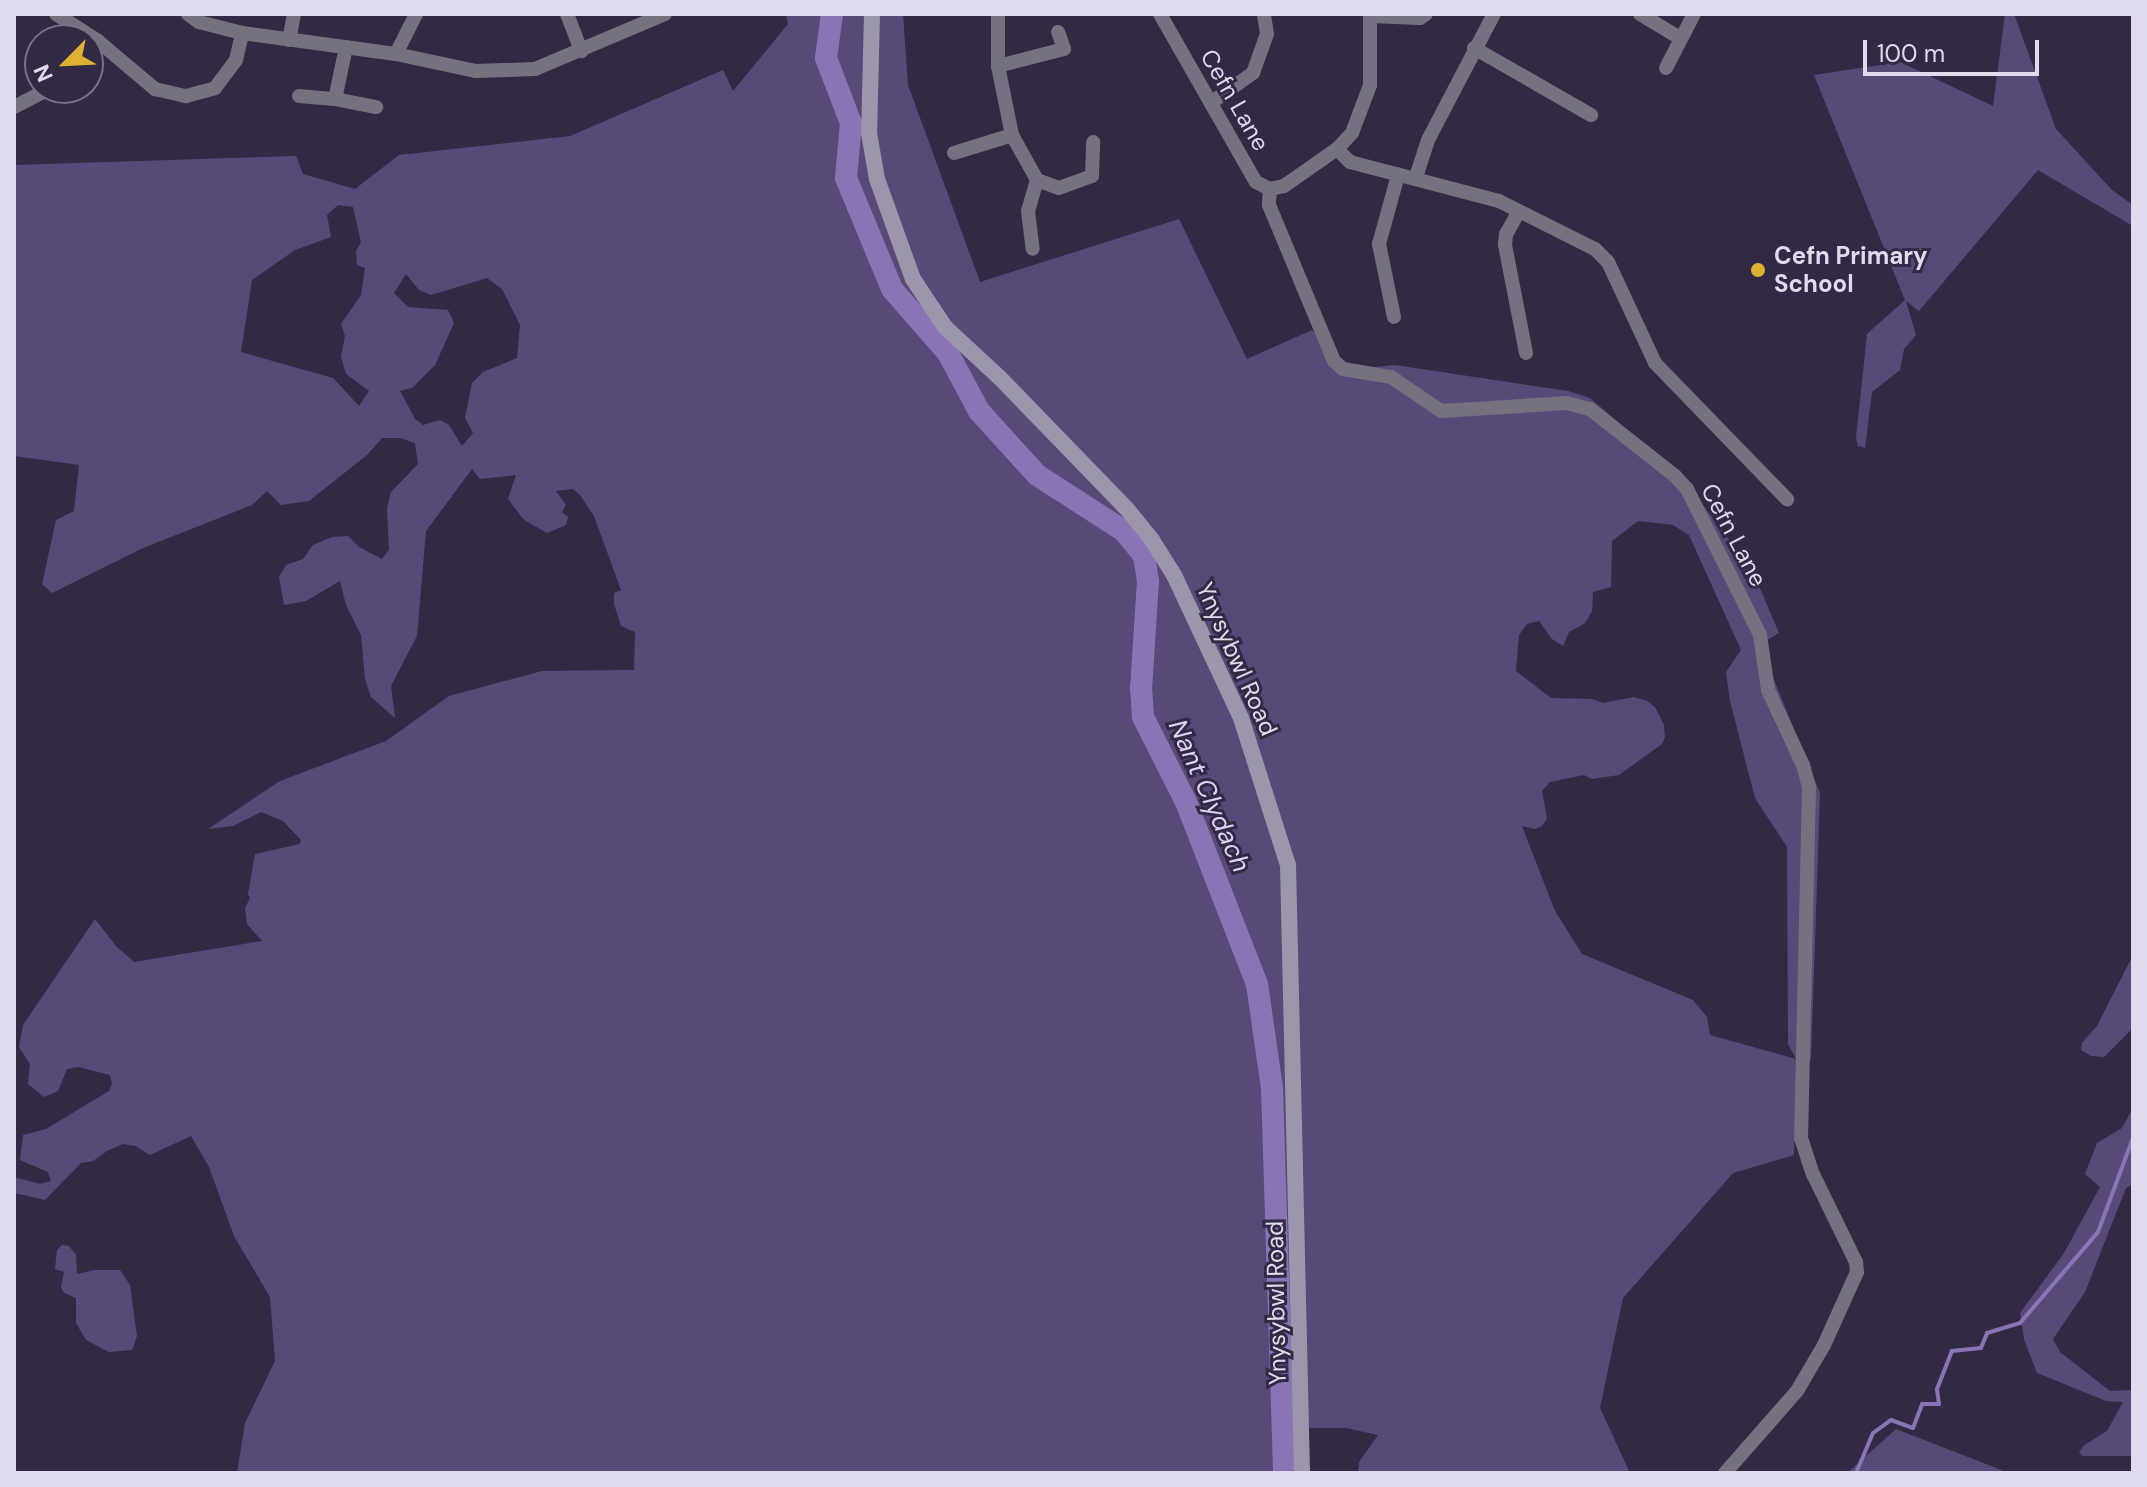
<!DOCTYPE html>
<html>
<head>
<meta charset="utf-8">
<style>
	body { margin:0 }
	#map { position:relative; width:2147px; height:1487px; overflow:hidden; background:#322a45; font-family:"DM Sans",sans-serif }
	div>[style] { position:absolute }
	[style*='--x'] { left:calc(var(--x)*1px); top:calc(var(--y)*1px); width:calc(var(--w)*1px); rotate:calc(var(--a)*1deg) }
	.green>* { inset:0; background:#584a78 }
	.stream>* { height:4px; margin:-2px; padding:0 2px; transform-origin:2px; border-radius:2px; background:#8974b6 }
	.river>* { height:22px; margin:-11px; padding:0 11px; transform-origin:11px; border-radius:11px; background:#8974b6 }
	.street>* { height:14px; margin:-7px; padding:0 7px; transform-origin:7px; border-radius:7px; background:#75717f }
	.secondary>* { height:16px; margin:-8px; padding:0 8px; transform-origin:8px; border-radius:8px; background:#9b96ac }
	.dots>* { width:22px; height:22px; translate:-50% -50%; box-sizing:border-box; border:4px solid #322a45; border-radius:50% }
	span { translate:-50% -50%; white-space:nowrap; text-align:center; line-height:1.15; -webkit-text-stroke:6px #322a45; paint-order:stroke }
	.street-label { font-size:24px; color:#dfdbec }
	.poi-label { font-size:24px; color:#dfdbec; font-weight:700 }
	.left { translate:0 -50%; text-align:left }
	.water-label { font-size:26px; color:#dbd2f7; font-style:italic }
	.frame { position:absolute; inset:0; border:16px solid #dfdbec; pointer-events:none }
	.north { position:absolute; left:24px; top:24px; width:80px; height:80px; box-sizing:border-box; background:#322a45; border:2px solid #777188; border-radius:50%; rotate:246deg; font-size:22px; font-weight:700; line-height:32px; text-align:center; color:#dfdbec }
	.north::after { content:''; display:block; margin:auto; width:28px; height:36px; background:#deb133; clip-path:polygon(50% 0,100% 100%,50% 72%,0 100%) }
	.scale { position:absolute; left:1863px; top:40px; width:176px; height:36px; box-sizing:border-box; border:4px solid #dfdbec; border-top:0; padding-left:10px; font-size:24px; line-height:28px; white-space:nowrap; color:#dfdbec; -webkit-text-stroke:6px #322a45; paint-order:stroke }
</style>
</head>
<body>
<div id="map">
	<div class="green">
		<div style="clip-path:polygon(evenodd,786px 14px,903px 14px,908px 85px,980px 282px,1179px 219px,1247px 359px,1312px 330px,1347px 370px,1395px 365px,1568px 391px,1590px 398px,1683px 478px,1753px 572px,1779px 633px,1767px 640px,1770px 670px,1820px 793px,1811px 1059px,1797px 1060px,1794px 1155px,1733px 1173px,1623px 1298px,1600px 1408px,1630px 1473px,1358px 1473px,1359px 1462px,1378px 1435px,1346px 1428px,1297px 1428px,1296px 1473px,237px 1473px,245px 1423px,275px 1361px,270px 1297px,234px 1236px,209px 1167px,191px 1136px,150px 1155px,136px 1146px,123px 1144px,107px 1151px,93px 1161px,81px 1163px,45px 1200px,14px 1193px,14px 1177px,40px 1184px,51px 1181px,48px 1172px,20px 1160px,23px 1135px,46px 1129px,109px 1091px,112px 1084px,110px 1075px,78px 1067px,67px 1069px,58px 1091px,44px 1097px,28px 1084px,30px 1064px,19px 1047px,23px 1025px,95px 919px,116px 946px,134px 962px,262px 941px,247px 924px,245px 908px,250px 898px,248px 894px,255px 854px,300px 844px,301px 840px,283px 821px,261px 812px,233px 826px,208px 829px,280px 781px,386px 741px,449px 696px,542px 671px,634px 670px,635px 632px,621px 626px,614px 604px,614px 593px,621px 590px,594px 516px,580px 495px,573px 489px,556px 491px,566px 505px,562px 512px,568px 517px,566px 525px,547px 533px,524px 520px,508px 499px,516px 475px,480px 479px,472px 469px,426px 531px,417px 636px,391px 686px,395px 718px,371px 697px,365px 679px,361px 635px,346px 605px,340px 581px,306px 601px,284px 605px,279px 577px,286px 565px,303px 559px,313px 545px,332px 537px,348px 536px,359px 547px,382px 559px,389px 550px,387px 508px,391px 492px,418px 464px,415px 443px,400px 438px,382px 438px,367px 455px,309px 501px,281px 505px,267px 491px,252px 505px,143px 548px,52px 593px,42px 584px,56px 520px,74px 511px,79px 465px,14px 456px,14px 165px,296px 156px,303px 174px,355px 189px,399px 155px,570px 136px,723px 70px,733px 91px,788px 24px,786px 14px,338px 205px,353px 207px,361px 242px,356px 251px,357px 265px,365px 268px,361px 295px,341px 324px,345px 336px,341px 357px,346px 374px,369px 391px,359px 406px,333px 378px,241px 352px,252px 280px,295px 250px,331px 237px,327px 215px,338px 205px,786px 14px,406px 274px,419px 290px,431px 295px,487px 278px,502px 289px,520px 325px,517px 358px,483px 372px,472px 383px,465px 418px,473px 433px,462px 446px,449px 425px,440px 420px,423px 425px,415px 419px,400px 391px,412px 388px,435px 365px,454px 323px,448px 310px,408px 307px,394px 293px,406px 274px,786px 14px,1638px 521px,1673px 525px,1689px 535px,1741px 650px,1726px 672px,1730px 701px,1755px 798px,1787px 847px,1788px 1044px,1796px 1059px,1710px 1035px,1707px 1017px,1693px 1000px,1582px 954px,1555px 911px,1522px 826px,1535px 829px,1542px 826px,1547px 819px,1542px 791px,1550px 782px,1584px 775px,1592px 779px,1619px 775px,1662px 744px,1665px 737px,1664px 725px,1655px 707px,1647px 701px,1634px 697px,1603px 703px,1592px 699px,1551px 698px,1516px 671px,1519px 635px,1527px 624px,1539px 621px,1552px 639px,1563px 646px,1569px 632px,1585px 623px,1592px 611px,1593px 592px,1611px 587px,1612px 541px,1638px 521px)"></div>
		<div style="clip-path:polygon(2005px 14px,2014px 14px,2056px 129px,2112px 190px,2133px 205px,2133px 226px,2038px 170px,1919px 311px,1906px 301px,1916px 335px,1904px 349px,1900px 370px,1872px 392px,1865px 448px,1858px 446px,1856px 438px,1867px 334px,1905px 300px,1814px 75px,1900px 62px,1993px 106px)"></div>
		<div style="clip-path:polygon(2133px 955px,2133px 1028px,2104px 1057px,2091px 1056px,2081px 1050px,2082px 1043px,2097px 1026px)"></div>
		<div style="clip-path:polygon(2133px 1108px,2133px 1184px,2126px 1188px,2085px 1292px,2053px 1339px,2060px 1352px,2110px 1391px,2133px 1390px,2133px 1456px,2083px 1456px,2079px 1453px,2083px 1446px,2107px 1431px,2123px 1402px,2106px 1401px,2037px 1373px,2024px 1339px,2020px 1313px,2064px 1253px,2100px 1187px,2085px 1174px,2097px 1143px,2122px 1128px)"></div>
		<div style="clip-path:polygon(62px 1245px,69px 1246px,76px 1255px,77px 1274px,95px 1270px,120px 1270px,130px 1285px,137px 1336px,132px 1350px,109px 1352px,86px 1340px,76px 1323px,76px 1298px,64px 1293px,61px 1287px,64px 1272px,55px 1269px,57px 1250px)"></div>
		<div style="clip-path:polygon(1896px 1429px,2004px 1471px,2010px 1473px,1847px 1473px)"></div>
	</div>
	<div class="stream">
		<div style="--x:1856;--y:1473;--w:43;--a:-67"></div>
		<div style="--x:1873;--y:1433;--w:22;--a:-36"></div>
		<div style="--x:1891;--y:1420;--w:23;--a:20"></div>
		<div style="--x:1913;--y:1428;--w:26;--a:-69"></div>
		<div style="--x:1922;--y:1404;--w:17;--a:0"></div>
		<div style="--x:1939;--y:1404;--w:15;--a:-98"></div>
		<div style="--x:1937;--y:1389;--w:41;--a:-68.5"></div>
		<div style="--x:1952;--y:1351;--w:29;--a:-6"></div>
		<div style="--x:1981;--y:1348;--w:16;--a:-68"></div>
		<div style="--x:1987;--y:1333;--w:34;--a:-17"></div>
		<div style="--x:2020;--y:1323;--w:120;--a:-49.4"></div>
		<div style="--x:2098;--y:1232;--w:100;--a:-69.6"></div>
	</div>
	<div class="river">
		<div style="--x:832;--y:14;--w:44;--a:97.8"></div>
		<div style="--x:826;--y:58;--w:70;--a:69"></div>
		<div style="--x:851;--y:123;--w:55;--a:95.2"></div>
		<div style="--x:846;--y:178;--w:120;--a:67.5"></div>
		<div style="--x:892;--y:289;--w:85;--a:48.8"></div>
		<div style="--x:948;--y:353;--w:66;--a:61.9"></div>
		<div style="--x:979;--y:411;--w:86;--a:47.8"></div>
		<div style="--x:1037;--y:475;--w:103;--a:32.8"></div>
		<div style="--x:1124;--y:531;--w:32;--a:51"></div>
		<div style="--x:1144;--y:556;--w:25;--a:81"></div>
		<div style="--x:1148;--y:581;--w:107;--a:93.7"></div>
		<div style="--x:1141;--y:688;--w:29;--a:86"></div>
		<div style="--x:1143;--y:717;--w:95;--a:63.2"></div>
		<div style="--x:1186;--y:802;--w:195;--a:68.7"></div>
		<div style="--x:1257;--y:984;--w:105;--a:81.8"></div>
		<div style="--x:1272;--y:1088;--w:385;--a:88.2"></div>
	</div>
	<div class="street">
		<div style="--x:56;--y:14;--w:50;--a:32.7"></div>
		<div style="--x:98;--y:41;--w:75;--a:40.1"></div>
		<div style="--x:155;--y:89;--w:32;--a:13"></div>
		<div style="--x:186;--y:96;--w:30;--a:-15"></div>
		<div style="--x:215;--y:88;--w:35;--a:-53"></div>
		<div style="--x:236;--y:60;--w:28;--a:-77"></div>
		<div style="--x:188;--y:14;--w:14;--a:36"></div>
		<div style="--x:199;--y:22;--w:44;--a:14.3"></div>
		<div style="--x:242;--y:33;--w:155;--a:7.8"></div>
		<div style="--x:396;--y:54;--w:82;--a:12"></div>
		<div style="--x:476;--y:71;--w:59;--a:-1.9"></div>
		<div style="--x:535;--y:69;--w:141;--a:-22.9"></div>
		<div style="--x:567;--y:14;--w:40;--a:69"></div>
		<div style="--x:998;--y:14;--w:52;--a:90"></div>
		<div style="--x:998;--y:66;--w:70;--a:78.5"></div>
		<div style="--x:1012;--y:135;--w:51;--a:60.9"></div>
		<div style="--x:1037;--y:180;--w:32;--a:106"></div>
		<div style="--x:1028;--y:211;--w:38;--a:83"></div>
		<div style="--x:1160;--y:14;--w:193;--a:60.3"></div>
		<div style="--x:1256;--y:182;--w:16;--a:27"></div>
		<div style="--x:1640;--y:14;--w:47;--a:31"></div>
		<div style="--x:1370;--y:16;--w:50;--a:2.3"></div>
		<div style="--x:1420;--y:18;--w:7;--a:-34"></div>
		<div style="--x:289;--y:40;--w:26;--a:-79"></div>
		<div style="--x:346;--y:47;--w:53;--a:101.9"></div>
		<div style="--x:335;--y:99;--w:42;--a:11"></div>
		<div style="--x:1474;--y:48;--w:135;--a:29.8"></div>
		<div style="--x:396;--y:54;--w:45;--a:-63.4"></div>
		<div style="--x:998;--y:66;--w:68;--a:-14.4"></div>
		<div style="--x:1064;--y:49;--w:18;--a:-109"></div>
		<div style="--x:1666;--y:68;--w:61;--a:-62.6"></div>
		<div style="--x:299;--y:96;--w:36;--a:5"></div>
		<div style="--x:1212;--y:102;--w:50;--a:-35.3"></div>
		<div style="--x:1253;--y:73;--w:41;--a:-70.3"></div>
		<div style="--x:1267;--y:34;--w:20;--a:-99"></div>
		<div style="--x:14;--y:107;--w:42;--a:-27.2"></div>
		<div style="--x:1337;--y:149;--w:22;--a:-47"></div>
		<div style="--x:1352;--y:133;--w:51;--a:-69.4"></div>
		<div style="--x:1370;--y:85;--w:71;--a:-90"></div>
		<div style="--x:954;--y:153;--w:61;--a:-17.2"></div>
		<div style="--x:1416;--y:177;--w:39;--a:-72"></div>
		<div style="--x:1428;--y:140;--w:142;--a:-62.4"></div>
		<div style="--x:1037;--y:180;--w:23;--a:20"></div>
		<div style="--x:1059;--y:188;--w:35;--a:-20"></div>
		<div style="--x:1092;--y:176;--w:34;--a:-88"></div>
		<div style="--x:1270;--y:189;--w:16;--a:94"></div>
		<div style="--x:1269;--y:205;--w:169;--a:67.4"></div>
		<div style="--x:1334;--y:361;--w:12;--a:42"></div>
		<div style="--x:1343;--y:369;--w:49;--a:9.5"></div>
		<div style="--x:1391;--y:377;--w:60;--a:34.2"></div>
		<div style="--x:1441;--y:411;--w:126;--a:-3.6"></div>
		<div style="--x:1567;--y:403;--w:24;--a:15"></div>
		<div style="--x:1590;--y:409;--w:108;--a:38.2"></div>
		<div style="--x:1675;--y:476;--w:18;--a:47"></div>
		<div style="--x:1687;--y:489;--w:163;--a:63.4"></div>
		<div style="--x:1760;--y:635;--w:56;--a:81.7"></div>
		<div style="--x:1768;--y:690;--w:83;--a:65"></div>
		<div style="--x:1803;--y:765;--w:24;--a:75"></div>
		<div style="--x:1809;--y:788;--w:350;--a:91.3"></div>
		<div style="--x:1801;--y:1138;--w:38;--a:72"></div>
		<div style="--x:1813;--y:1174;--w:98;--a:64"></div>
		<div style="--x:1856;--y:1262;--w:10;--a:84"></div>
		<div style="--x:1857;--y:1272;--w:80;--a:114.3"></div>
		<div style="--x:1824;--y:1345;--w:53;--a:120.4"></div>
		<div style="--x:1797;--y:1391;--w:109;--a:131.3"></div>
		<div style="--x:1270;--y:189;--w:14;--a:-12"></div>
		<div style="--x:1284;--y:186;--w:65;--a:-34.9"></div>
		<div style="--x:1337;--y:149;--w:18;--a:45"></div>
		<div style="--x:1350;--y:162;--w:154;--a:14.7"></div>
		<div style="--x:1499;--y:201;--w:107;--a:26.6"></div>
		<div style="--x:1595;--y:249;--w:18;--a:45"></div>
		<div style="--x:1608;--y:262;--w:111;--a:65"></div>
		<div style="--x:1655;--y:363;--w:190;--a:45.9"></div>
		<div style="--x:1519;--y:211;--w:26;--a:119"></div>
		<div style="--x:1506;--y:234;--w:11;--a:95"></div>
		<div style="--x:1505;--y:245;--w:110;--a:79"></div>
		<div style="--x:1394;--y:317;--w:75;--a:-101.6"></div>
		<div style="--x:1379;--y:244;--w:72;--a:-74.6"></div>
	</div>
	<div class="secondary">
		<div style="--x:872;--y:14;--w:119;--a:91.4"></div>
		<div style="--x:869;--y:133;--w:47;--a:80.1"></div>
		<div style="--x:877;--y:179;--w:106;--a:70.2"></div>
		<div style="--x:913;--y:279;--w:58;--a:56.3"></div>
		<div style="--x:945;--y:327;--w:74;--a:42.8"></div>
		<div style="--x:999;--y:377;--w:184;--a:45.9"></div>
		<div style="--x:1127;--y:509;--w:40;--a:51"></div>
		<div style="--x:1152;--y:540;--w:41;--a:57.8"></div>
		<div style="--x:1174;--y:575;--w:158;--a:64.9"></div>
		<div style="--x:1241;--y:718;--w:154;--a:72.3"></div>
		<div style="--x:1288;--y:865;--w:608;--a:88.68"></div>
	</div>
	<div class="dots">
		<div style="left:1758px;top:270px;background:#deb133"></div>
	</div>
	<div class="street-label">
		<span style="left:1235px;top:100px;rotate:60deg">Cefn Lane</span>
		<span style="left:1734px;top:535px;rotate:62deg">Cefn Lane</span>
		<span style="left:1237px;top:659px;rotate:66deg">Ynysybwl Road</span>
		<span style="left:1276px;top:1303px;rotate:-91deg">Ynysybwl Road</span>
	</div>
	<div class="poi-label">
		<span class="left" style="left:1774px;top:270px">Cefn Primary<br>School</span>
	</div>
	<div class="water-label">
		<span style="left:1209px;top:796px;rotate:66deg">Nant Clydach</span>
	</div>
	<div class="frame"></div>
	<div class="north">N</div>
	<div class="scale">100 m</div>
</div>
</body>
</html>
